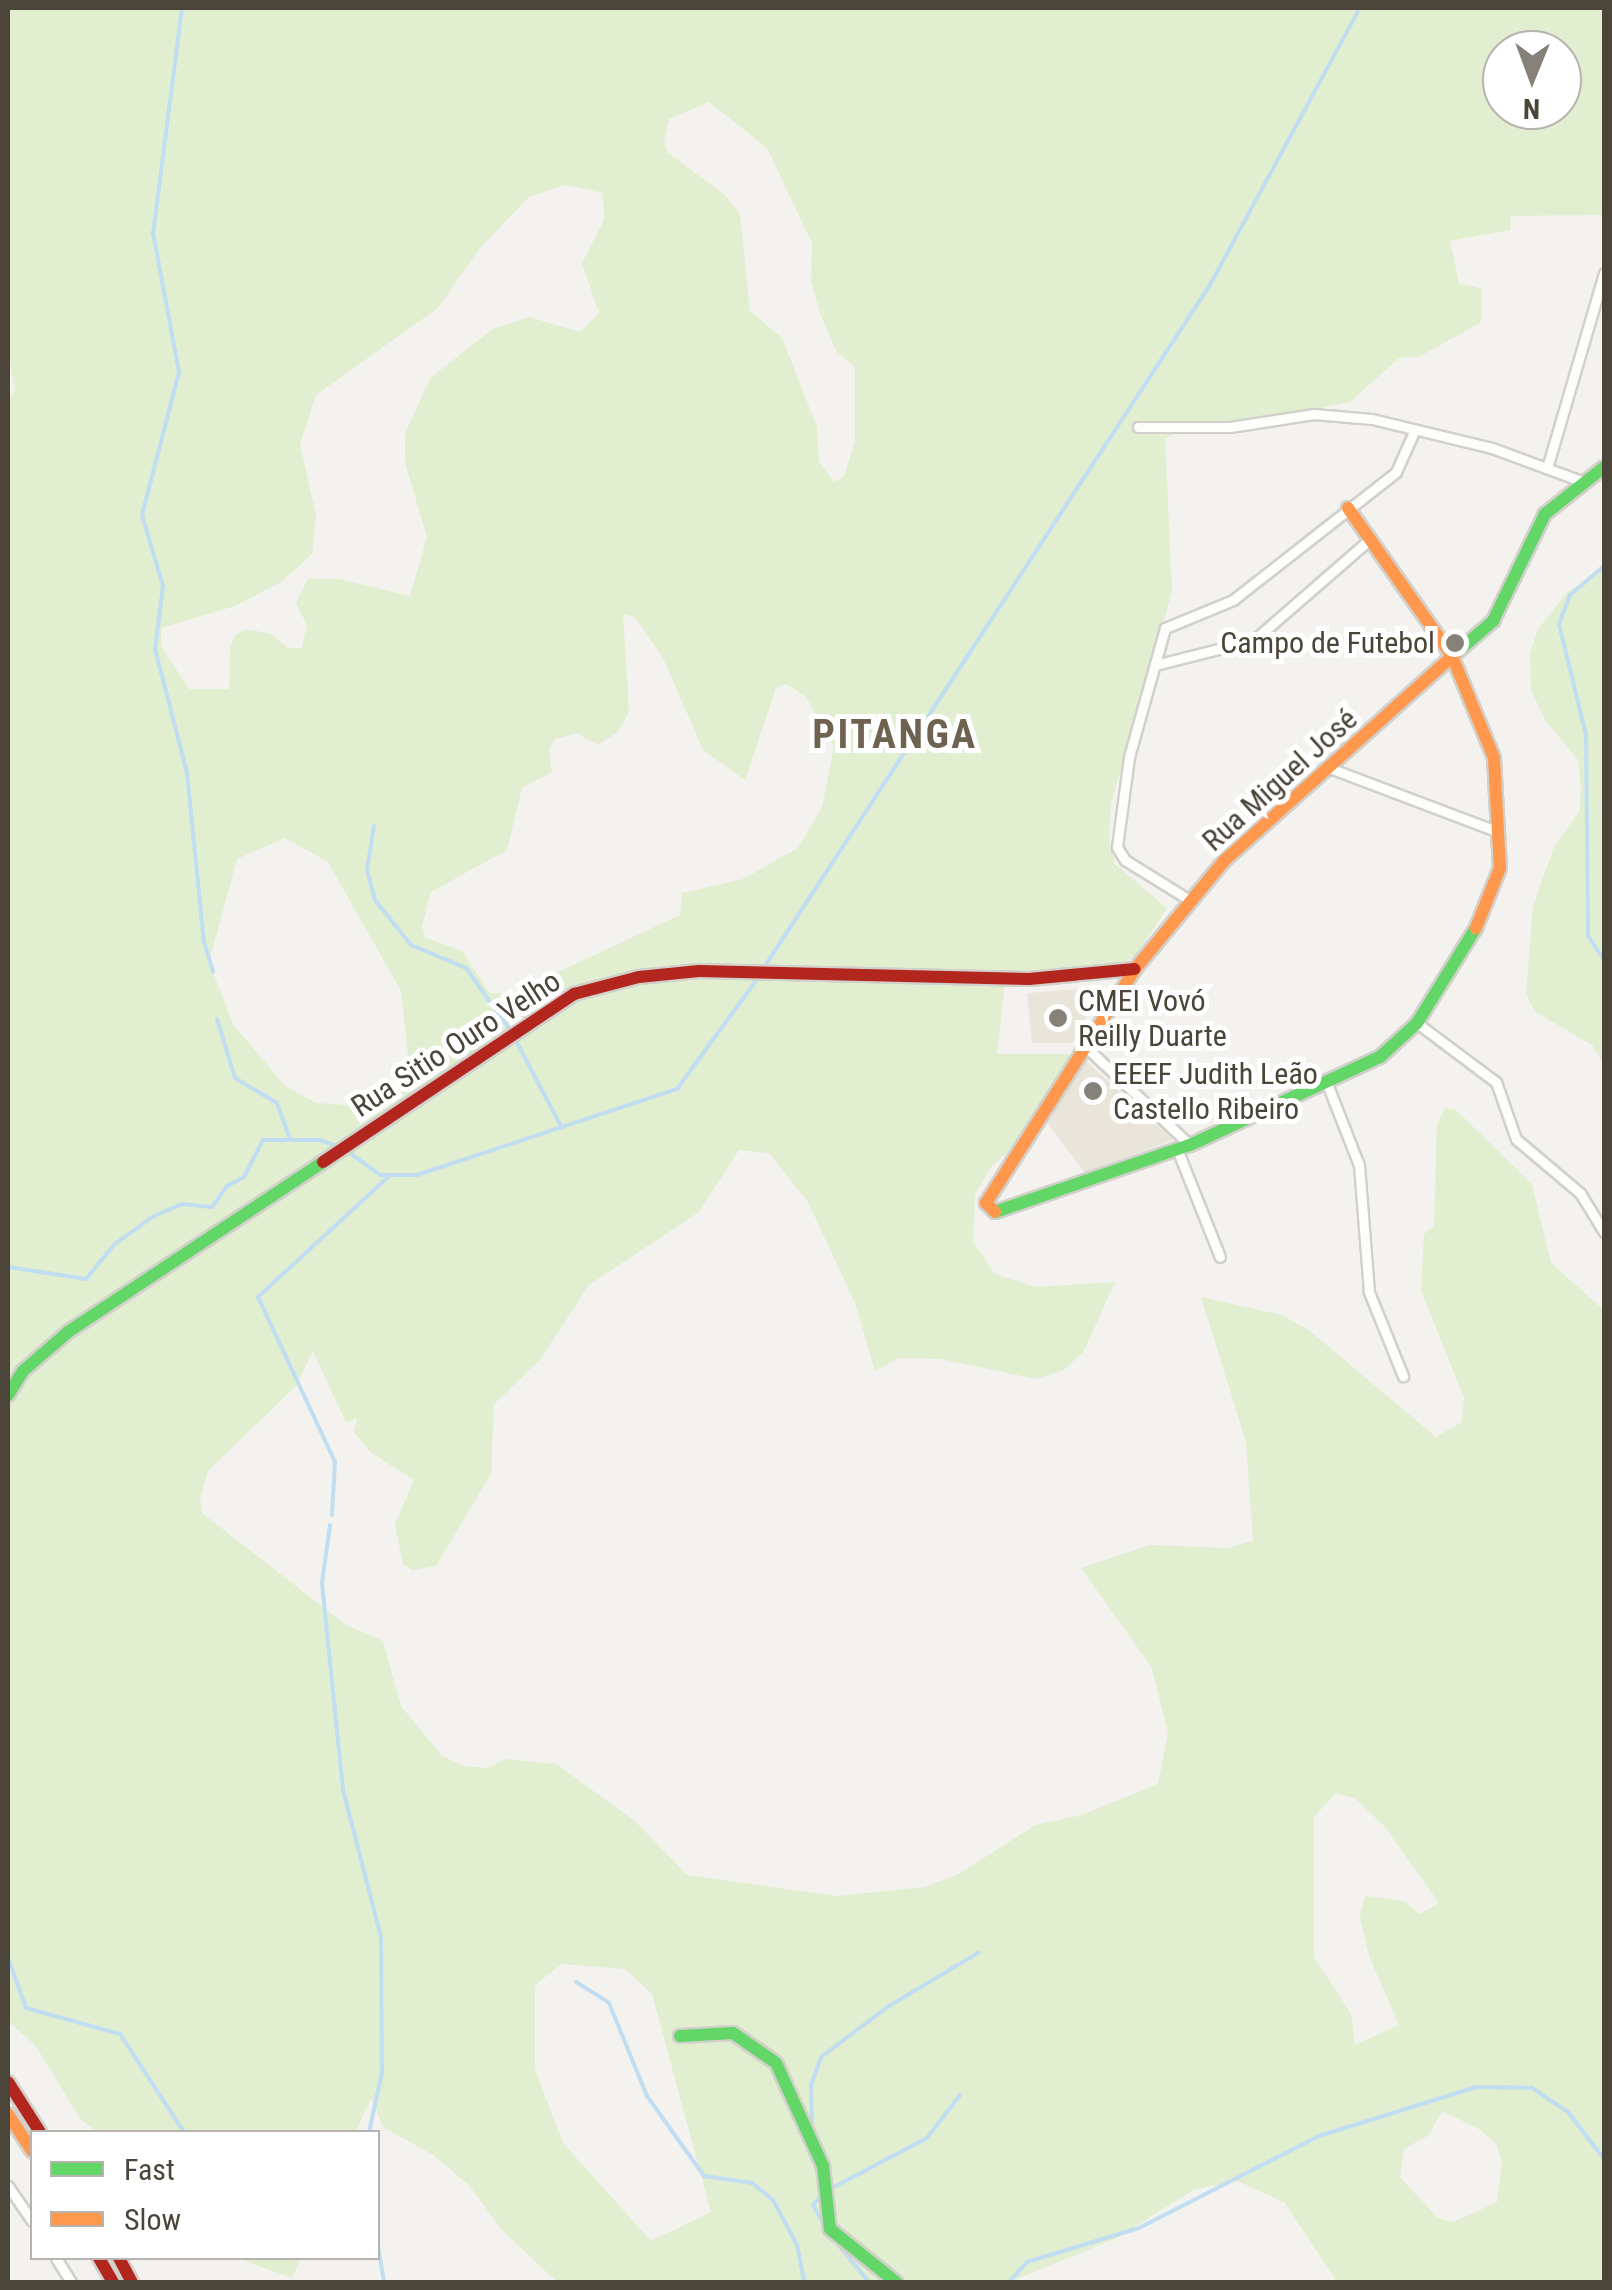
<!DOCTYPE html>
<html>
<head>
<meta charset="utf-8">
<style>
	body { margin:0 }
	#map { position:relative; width:1612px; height:2290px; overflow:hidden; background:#f4f2ee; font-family:"Roboto Condensed",sans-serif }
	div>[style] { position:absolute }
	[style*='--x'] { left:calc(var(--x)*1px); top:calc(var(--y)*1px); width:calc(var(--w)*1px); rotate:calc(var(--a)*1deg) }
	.education>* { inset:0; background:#eae5da }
	.green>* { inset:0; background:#e1eecf }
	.stream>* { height:4px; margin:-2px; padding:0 2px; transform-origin:2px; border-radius:2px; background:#c0ddf1 }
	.roads { filter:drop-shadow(2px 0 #d2d0cb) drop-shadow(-2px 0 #d2d0cb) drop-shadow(0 2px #d2d0cb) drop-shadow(0 -2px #d2d0cb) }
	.street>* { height:9px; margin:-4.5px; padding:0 4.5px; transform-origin:4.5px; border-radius:4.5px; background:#fdfdfc }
	.fast>* { height:12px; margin:-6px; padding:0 6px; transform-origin:6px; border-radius:6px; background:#63d668 }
	.slow>* { height:12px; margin:-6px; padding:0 6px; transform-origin:6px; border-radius:6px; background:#ff974d }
	.jam>* { height:12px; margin:-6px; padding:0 6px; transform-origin:6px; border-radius:6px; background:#b3261e }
	.dots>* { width:28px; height:28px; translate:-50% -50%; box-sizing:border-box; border:5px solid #fff; border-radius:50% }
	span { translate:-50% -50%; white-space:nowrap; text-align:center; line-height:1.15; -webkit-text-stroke:10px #fff; paint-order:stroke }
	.poi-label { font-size:30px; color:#4b4439 }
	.right { translate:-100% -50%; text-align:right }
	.left { translate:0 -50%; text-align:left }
	.street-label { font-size:30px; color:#4b4439 }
	.district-label { font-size:40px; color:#6e6250; font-weight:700; letter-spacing:2.5px }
	.frame { position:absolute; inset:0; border:10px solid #4b4439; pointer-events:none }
	.legend { position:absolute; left:30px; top:2130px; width:350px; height:130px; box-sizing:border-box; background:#fff; border:2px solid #b7b4b0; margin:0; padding:12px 18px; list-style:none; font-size:30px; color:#4b4439 }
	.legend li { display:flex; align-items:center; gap:20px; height:50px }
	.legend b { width:50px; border:2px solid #b7b4b0 }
	.north { position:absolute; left:1482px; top:30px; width:100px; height:100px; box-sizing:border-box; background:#fff; border:2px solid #b7b4b0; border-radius:50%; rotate:181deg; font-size:28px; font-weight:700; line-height:40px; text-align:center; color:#4b4439 }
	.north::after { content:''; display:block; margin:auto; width:35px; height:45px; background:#868178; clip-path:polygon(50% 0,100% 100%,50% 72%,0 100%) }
</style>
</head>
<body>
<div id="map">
	<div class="education">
		<div style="clip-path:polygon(1104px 987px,1072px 1043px,1032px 1043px,1027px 993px)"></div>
		<div style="clip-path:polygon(1084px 1059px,1173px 1140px,1085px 1173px,1048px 1124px)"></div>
	</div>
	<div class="green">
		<div style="clip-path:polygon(evenodd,8px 8px,1604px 8px,1604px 215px,1511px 216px,1510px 230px,1450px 241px,1459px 283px,1482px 289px,1481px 322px,1419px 357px,1399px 358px,1350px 402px,1263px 420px,1195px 425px,1165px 438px,1172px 592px,1111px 804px,1109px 836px,1115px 864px,1167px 908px,1137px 954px,1121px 964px,1006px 974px,997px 1054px,1085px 1054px,1034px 1128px,992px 1166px,975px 1194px,973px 1242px,995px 1274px,1035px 1287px,1115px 1282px,1084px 1351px,1064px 1370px,1036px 1379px,941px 1359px,899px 1358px,875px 1371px,855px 1303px,808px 1202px,769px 1153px,739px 1150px,699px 1212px,589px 1285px,539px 1361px,494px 1404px,491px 1474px,436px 1566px,412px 1570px,403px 1564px,395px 1524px,414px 1480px,370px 1452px,354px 1432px,357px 1418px,346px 1423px,313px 1351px,297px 1385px,208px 1471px,200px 1499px,202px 1513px,346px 1625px,383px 1641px,401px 1706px,442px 1756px,463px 1766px,488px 1768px,505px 1759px,556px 1764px,635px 1821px,687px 1875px,837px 1896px,925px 1887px,959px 1874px,1035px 1825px,1082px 1815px,1158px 1784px,1168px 1733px,1152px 1668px,1081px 1568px,1150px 1545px,1227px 1548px,1253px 1541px,1246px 1442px,1201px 1297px,1282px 1315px,1310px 1331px,1436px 1437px,1462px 1422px,1464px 1398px,1421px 1290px,1424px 1234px,1434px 1226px,1437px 1124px,1445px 1108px,1456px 1110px,1532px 1184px,1551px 1263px,1604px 1310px,1604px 2282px,1337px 2282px,1285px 2203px,1238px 2181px,1193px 2190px,1117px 2238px,1009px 2282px,557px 2282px,501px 2229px,469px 2185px,433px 2155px,383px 2127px,371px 2098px,356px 2132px,98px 2132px,81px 2120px,35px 2045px,8px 2021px,8px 402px,15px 390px,8px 353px,8px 8px,1502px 50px,1562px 50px,1562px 110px,1502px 110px,1502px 50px,8px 8px,709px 102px,767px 148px,812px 243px,811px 281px,821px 316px,836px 351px,855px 367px,855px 441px,844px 476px,834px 482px,819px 462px,817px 427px,782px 338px,750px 311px,740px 214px,725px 195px,668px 153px,664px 142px,669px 119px,709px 102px,8px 8px,565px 185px,603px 193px,604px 220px,582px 263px,599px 313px,580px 332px,529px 317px,493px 329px,430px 378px,405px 434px,405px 463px,427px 537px,410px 596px,339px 579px,308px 579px,296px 603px,307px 625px,302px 648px,288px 648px,271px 634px,246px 629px,235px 635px,230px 649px,229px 689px,189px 689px,161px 646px,161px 628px,235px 606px,281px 582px,312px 554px,316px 515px,300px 444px,316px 395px,438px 308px,479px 249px,529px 197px,565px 185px,8px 8px,623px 614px,635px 617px,663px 658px,703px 750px,745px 780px,776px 688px,786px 684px,806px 697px,834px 747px,822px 807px,798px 848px,743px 879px,682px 893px,680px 915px,513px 993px,490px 993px,462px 951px,426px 938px,422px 927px,431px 892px,507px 850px,522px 788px,552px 772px,549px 749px,555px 739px,577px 733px,598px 745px,618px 732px,629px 712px,623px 614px,8px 8px,285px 838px,328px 862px,401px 991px,408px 1055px,393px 1092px,376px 1107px,316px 1103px,284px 1085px,233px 1024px,209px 962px,237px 859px,285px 838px,8px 8px,1336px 1793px,1356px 1799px,1385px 1827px,1439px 1903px,1419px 1914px,1404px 1901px,1365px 1896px,1360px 1917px,1369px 1956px,1399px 2025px,1355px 2045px,1351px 2014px,1314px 1957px,1314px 1817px,1336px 1793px,8px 8px,562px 1964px,625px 1969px,652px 1994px,711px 2212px,651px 2241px,563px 2143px,535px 2069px,535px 1985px,562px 1964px,8px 8px,1442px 2111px,1479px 2129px,1496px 2144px,1502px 2162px,1497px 2202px,1453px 2222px,1438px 2218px,1400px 2177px,1404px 2149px,1429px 2135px,1442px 2111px)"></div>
		<div style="clip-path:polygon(1604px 569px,1604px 1063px,1592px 1045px,1534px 1011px,1526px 993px,1533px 906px,1554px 847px,1580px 810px,1581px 787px,1578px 760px,1545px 720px,1531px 690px,1530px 653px,1538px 629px,1567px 592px)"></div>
		<div style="clip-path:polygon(237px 2258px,301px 2258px,292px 2278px)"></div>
	</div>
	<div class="stream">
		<div style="--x:182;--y:8;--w:227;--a:97.3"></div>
		<div style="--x:153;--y:233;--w:141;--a:79.4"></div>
		<div style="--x:179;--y:372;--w:148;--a:104.5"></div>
		<div style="--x:142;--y:515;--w:74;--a:73.5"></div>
		<div style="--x:163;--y:586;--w:64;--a:97.2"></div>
		<div style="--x:155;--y:649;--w:128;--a:75.5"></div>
		<div style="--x:187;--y:773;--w:170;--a:84.3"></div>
		<div style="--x:204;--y:942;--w:31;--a:73"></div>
		<div style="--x:1604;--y:566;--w:45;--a:139.5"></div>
		<div style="--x:1570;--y:595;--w:31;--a:111"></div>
		<div style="--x:1559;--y:624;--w:114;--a:76.3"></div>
		<div style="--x:1586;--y:735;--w:201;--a:89.4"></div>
		<div style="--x:1588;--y:936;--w:29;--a:56"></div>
		<div style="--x:374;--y:826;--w:45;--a:99"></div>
		<div style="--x:367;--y:870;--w:31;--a:75"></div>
		<div style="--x:375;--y:900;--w:58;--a:51.3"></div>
		<div style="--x:411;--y:945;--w:60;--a:22.7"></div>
		<div style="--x:466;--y:968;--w:76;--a:54.6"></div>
		<div style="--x:763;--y:969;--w:817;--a:-56.84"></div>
		<div style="--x:1210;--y:285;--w:315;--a:-61.6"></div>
		<div style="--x:1604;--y:982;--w:30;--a:90"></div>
		<div style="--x:217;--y:1019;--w:62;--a:73"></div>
		<div style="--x:235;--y:1078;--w:49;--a:30.8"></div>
		<div style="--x:277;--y:1103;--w:38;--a:70"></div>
		<div style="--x:515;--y:1039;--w:101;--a:62.2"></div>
		<div style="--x:347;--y:1151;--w:41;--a:36"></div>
		<div style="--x:380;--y:1175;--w:37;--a:0"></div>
		<div style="--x:417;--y:1175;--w:274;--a:-18.3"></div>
		<div style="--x:677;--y:1089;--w:137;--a:-53.9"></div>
		<div style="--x:8;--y:1267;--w:79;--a:8.7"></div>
		<div style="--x:86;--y:1279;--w:45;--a:-50.4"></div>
		<div style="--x:115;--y:1244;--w:48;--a:-35.7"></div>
		<div style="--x:154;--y:1216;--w:30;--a:-23"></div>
		<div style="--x:182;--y:1204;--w:30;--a:6"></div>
		<div style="--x:212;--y:1207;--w:26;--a:-54"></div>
		<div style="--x:227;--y:1186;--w:19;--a:-28"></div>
		<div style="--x:244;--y:1177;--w:42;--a:-62.8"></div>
		<div style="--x:263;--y:1140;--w:57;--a:0"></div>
		<div style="--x:320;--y:1140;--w:20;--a:20"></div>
		<div style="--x:332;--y:1515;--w:53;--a:-86.8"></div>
		<div style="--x:335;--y:1462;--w:182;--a:-115"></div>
		<div style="--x:258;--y:1297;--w:177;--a:-42.7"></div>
		<div style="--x:330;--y:1525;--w:59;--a:97.9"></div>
		<div style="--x:322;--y:1583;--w:208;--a:84.2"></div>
		<div style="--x:343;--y:1790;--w:152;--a:75.5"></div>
		<div style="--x:381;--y:1937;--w:136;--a:89.6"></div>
		<div style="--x:382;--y:2073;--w:60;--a:102.4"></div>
		<div style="--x:8;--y:1958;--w:53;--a:70.2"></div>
		<div style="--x:26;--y:2008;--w:98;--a:15.5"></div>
		<div style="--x:120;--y:2034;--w:117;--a:56.9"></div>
		<div style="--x:576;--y:1982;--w:39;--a:32"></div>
		<div style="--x:609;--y:2003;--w:100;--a:67.8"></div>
		<div style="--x:647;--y:2096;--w:98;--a:54.5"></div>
		<div style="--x:704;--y:2176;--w:49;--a:8.3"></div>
		<div style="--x:752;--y:2183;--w:27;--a:39"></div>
		<div style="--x:773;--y:2200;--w:51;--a:61.9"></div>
		<div style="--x:797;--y:2245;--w:38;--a:79"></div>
		<div style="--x:812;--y:2128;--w:43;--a:-91.3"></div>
		<div style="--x:811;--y:2085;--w:30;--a:-70"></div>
		<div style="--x:821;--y:2057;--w:85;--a:-36.9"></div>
		<div style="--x:889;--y:2006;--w:104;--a:-30.8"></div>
		<div style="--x:830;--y:2189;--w:110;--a:-27.7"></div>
		<div style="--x:927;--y:2138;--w:54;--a:-52.5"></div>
		<div style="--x:822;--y:2194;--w:14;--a:129"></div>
		<div style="--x:813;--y:2205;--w:25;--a:61"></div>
		<div style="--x:837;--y:2243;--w:50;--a:50.6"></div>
		<div style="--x:378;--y:2247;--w:36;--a:80"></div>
		<div style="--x:1009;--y:2282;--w:27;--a:-48"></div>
		<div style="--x:1027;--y:2262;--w:117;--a:-16.9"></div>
		<div style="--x:1139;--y:2228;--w:202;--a:-27.1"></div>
		<div style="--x:1319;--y:2136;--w:164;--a:-17.3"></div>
		<div style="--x:1476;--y:2087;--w:56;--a:1"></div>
		<div style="--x:1532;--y:2088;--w:43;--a:33.7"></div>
		<div style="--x:1568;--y:2112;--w:59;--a:52.5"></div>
	</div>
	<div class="roads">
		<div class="street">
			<div style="--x:1138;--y:427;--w:92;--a:0"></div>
			<div style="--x:1230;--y:427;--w:85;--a:-8.8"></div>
			<div style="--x:1314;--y:414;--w:58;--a:4.9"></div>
			<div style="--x:1372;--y:419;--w:123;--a:13.6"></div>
			<div style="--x:1492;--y:448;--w:98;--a:20.3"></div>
			<div style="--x:1547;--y:468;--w:203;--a:-73.7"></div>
			<div style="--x:1155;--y:665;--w:102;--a:-14.2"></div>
			<div style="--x:1254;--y:640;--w:154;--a:-41"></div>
			<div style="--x:1332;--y:769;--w:178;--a:20.7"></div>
			<div style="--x:1191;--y:901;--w:78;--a:-148.2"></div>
			<div style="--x:1125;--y:860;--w:15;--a:-122"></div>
			<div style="--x:1117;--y:847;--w:91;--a:-82.4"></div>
			<div style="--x:1129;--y:757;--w:134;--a:-74.4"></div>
			<div style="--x:1165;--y:628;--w:74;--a:-22.4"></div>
			<div style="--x:1233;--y:600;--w:207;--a:-38.1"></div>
			<div style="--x:1396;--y:472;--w:42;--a:-65.9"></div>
			<div style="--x:1417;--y:1023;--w:99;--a:36.8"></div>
			<div style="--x:1496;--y:1082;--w:60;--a:70.7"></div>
			<div style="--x:1516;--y:1139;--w:84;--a:40.2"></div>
			<div style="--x:1580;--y:1193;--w:46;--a:58.4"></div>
			<div style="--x:1086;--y:1047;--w:143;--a:43.3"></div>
			<div style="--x:1326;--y:1081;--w:90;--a:68.6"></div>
			<div style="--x:1359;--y:1165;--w:127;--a:85.5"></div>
			<div style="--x:1369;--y:1292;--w:91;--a:68"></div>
			<div style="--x:1177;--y:1149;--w:116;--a:68.3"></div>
			<div style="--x:8;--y:2186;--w:42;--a:55.6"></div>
			<div style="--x:56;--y:2258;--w:28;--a:58"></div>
		</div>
		<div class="fast">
			<div style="--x:1457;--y:652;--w:48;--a:-40.7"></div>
			<div style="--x:1493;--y:621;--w:119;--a:-64.1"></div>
			<div style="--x:1545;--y:514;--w:75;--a:-38.5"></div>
			<div style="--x:995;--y:1212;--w:206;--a:-19"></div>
			<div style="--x:1190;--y:1145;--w:209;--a:-24.9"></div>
			<div style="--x:1380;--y:1057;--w:50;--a:-42.6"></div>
			<div style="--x:1417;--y:1023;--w:112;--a:-58.2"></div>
			<div style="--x:8;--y:1395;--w:28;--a:-58"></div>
			<div style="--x:23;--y:1371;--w:60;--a:-40.9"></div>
			<div style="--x:68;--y:1332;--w:306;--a:-33.7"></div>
			<div style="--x:680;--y:2036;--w:53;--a:-3.2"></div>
			<div style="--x:733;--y:2033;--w:52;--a:34.9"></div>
			<div style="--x:776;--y:2063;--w:113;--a:65.5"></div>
			<div style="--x:823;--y:2166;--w:63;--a:83.7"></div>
			<div style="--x:830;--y:2229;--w:85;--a:38.8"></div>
		</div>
		<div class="slow">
			<div style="--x:1348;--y:508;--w:181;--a:54.9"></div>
			<div style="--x:1452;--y:656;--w:110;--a:67.6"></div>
			<div style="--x:1494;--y:758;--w:110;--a:86.9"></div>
			<div style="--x:1500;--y:868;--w:65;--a:111.8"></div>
			<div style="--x:995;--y:1212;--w:13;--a:-135"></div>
			<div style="--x:986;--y:1203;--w:277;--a:-57.5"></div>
			<div style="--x:1135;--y:969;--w:140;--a:-50.5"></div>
			<div style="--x:1224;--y:861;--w:313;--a:-41.9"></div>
			<div style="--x:8;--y:2114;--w:44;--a:57"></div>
		</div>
		<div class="jam">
			<div style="--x:323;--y:1162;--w:302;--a:-33.8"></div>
			<div style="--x:574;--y:994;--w:67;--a:-14.7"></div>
			<div style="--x:639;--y:977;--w:60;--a:-5.7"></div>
			<div style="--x:699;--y:971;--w:330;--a:1.4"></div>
			<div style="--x:1029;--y:979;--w:106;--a:-5.4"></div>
			<div style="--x:8;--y:2082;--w:59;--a:57.4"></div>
			<div style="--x:99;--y:2258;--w:28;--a:60"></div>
			<div style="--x:119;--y:2258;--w:27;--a:62"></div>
		</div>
	</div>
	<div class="dots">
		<div style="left:1455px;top:643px;background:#868178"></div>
		<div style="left:1058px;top:1018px;background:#868178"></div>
		<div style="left:1093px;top:1091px;background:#868178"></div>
	</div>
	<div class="poi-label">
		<span class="right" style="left:1435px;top:643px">Campo de Futebol</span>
		<span class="left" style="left:1078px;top:1018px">CMEI Vovó<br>Reilly Duarte</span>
		<span class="left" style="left:1113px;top:1091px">EEEF Judith Leão<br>Castello Ribeiro</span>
	</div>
	<div class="street-label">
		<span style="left:1280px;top:780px;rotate:-42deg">Rua Miguel José</span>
		<span style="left:456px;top:1044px;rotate:-33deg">Rua Sitio Ouro Velho</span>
	</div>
	<div class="district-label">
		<span style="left:895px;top:735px">PITANGA</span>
	</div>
	<div class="frame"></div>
	<ul class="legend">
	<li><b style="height:12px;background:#63d668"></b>Fast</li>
	<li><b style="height:12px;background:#ff974d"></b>Slow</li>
	</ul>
	<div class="north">N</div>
</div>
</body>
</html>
